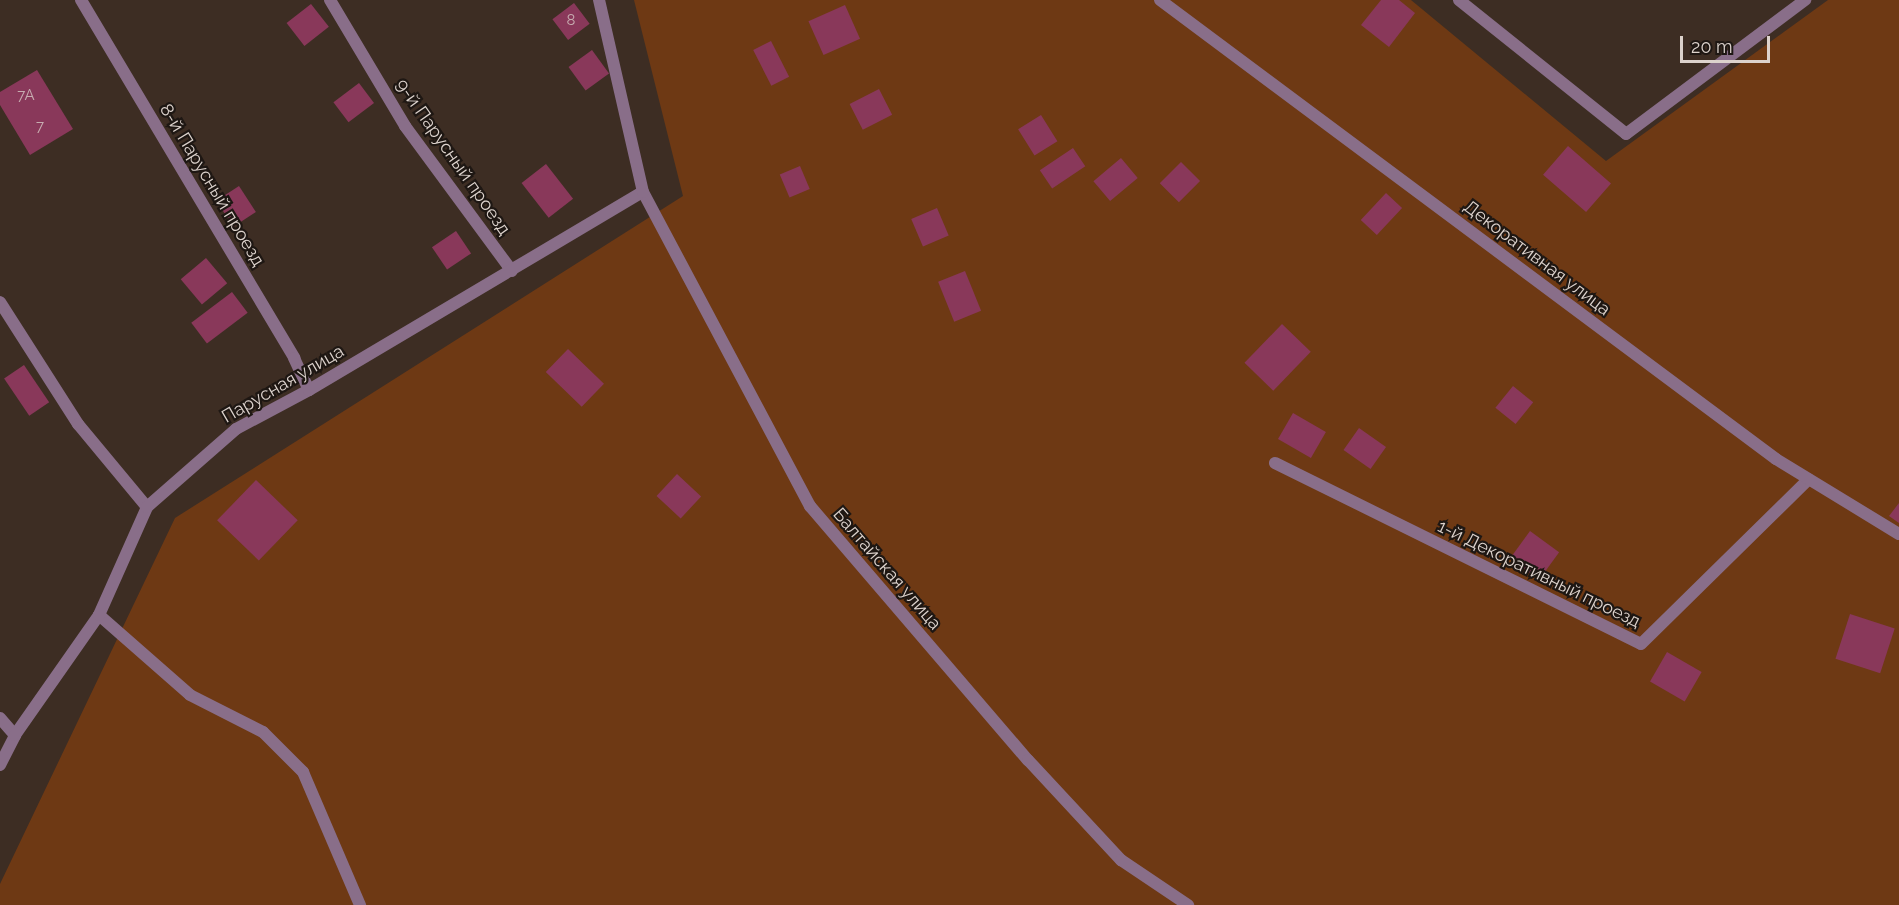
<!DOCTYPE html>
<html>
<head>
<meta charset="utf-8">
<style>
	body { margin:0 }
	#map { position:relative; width:1899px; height:905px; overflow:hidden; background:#3d2d23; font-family:Raleway,sans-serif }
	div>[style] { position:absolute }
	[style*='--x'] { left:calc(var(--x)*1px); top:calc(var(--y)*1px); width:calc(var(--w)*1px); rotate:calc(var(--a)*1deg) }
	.green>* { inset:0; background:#6e3914 }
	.building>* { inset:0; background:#89385a; transform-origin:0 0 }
	.lane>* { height:12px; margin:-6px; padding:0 6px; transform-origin:6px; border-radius:6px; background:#896e89 }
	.street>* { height:12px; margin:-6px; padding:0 6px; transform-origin:6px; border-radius:6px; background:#896e89 }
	span { translate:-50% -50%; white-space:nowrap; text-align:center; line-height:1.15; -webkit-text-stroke:4.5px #1e1713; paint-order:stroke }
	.number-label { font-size:15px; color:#c7acb0 }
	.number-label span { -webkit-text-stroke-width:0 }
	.street-label { font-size:18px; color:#dcd2cc }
	.scale { position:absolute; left:1680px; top:36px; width:90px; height:27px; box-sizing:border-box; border:3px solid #dcd2cc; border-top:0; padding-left:8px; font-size:18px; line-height:21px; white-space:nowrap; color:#dcd2cc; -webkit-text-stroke:4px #1e1713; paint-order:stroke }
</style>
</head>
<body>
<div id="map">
	<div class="green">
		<div style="clip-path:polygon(634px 0,1411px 0,1606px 161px,1828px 0,1899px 0,1899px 905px,0 905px,0 884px,175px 518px,683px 196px)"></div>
	</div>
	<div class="building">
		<div style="clip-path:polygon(1381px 0,1399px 0,1415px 13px,1389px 47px,1361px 25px)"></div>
		<div style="left:574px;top:3px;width:26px;height:27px;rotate:53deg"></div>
		<div style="left:311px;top:4px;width:29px;height:31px;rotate:52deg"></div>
		<div style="left:845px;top:5px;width:37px;height:40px;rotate:66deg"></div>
		<div style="left:771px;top:41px;width:40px;height:20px;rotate:63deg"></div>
		<div style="left:592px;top:50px;width:29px;height:29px;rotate:54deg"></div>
		<div style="clip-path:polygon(37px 70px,73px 129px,30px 155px,0 105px,0 92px)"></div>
		<div style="left:359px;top:83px;width:25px;height:32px;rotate:53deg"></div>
		<div style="left:879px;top:89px;width:29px;height:33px;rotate:63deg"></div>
		<div style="left:1041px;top:115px;width:31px;height:27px;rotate:58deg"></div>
		<div style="left:1568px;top:146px;width:57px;height:38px;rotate:41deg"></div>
		<div style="left:1073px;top:148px;width:22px;height:40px;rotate:56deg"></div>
		<div style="left:1121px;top:158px;width:26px;height:36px;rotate:50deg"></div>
		<div style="left:1181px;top:162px;width:27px;height:30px;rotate:45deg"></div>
		<div style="left:546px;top:164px;width:44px;height:31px;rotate:52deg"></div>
		<div style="left:800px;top:166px;width:25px;height:22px;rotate:67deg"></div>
		<div style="left:239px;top:186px;width:31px;height:27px;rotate:57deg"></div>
		<div style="left:1386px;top:193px;width:22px;height:37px;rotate:43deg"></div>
		<div style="left:937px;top:208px;width:30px;height:28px;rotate:67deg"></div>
		<div style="left:456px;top:231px;width:27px;height:29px;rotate:56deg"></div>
		<div style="left:206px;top:258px;width:33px;height:33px;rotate:50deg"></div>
		<div style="left:965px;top:271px;width:43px;height:29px;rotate:68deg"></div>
		<div style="left:232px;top:292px;width:26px;height:51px;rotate:53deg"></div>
		<div style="left:1282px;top:324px;width:40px;height:54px;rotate:44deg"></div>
		<div style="left:568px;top:349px;width:50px;height:32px;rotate:44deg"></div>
		<div style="left:24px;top:365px;width:45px;height:24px;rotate:56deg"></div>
		<div style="left:1513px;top:386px;width:26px;height:28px;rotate:39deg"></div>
		<div style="left:1293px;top:413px;width:38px;height:30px;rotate:30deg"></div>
		<div style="left:1359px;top:428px;width:33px;height:27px;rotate:35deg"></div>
		<div style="left:677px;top:474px;width:33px;height:30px;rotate:43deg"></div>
		<div style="left:256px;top:480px;width:58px;height:56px;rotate:44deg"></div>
		<div style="clip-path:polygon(1899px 503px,1899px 523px,1889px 516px)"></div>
		<div style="left:1530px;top:531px;width:36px;height:34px;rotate:36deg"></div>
		<div style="left:1850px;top:614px;width:47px;height:47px;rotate:18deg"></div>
		<div style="left:1667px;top:652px;width:40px;height:34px;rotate:30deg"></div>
	</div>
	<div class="lane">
		<div style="--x:81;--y:0;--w:417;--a:59.2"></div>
		<div style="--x:294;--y:358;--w:35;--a:65"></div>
		<div style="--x:330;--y:0;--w:147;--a:59.2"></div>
		<div style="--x:405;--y:126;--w:180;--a:53.6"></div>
		<div style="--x:1626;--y:134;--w:224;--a:-36.8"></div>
		<div style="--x:643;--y:192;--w:356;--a:62"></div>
		<div style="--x:810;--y:506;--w:335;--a:49.4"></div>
		<div style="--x:1028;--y:760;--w:137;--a:47.1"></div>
		<div style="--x:1121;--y:860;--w:81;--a:33.9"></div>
		<div style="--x:0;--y:302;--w:145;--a:57.4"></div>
		<div style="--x:78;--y:424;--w:108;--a:50.3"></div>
		<div style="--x:1275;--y:463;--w:408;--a:26.3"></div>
		<div style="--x:1641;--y:644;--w:235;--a:-44.5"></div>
		<div style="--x:99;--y:615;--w:121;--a:41.3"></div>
		<div style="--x:190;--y:695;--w:82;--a:26.9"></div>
		<div style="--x:263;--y:732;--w:57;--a:45"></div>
		<div style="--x:303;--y:772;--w:145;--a:66.8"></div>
		<div style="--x:0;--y:718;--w:23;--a:49"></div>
	</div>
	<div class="street">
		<div style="--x:1160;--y:0;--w:768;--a:36.69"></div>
		<div style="--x:1776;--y:459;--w:144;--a:31.4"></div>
		<div style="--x:1459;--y:0;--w:214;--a:38.7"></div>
		<div style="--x:0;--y:765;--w:34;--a:-63"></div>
		<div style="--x:15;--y:735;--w:146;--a:-55"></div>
		<div style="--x:99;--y:615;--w:118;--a:-66"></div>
		<div style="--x:147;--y:507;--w:118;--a:-41.2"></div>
		<div style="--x:236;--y:429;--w:83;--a:-28.1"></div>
		<div style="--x:309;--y:390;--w:388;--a:-30.7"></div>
		<div style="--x:643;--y:192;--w:197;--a:-102.9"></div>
	</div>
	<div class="number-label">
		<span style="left:571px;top:21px">8</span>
		<span style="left:26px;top:96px">7А</span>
		<span style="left:40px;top:127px">7</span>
	</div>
	<div class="street-label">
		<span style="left:453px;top:157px;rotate:55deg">9-й Парусный проезд</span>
		<span style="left:212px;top:185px;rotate:59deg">8-й Парусный проезд</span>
		<span style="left:1537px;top:258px;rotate:37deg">Декоративная улица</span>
		<span style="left:283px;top:384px;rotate:-30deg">Парусная улица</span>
		<span style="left:887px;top:569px;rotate:49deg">Балтайская улица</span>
		<span style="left:1539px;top:574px;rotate:26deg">1-й Декоративный проезд</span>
	</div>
	<div class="scale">20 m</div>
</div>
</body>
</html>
